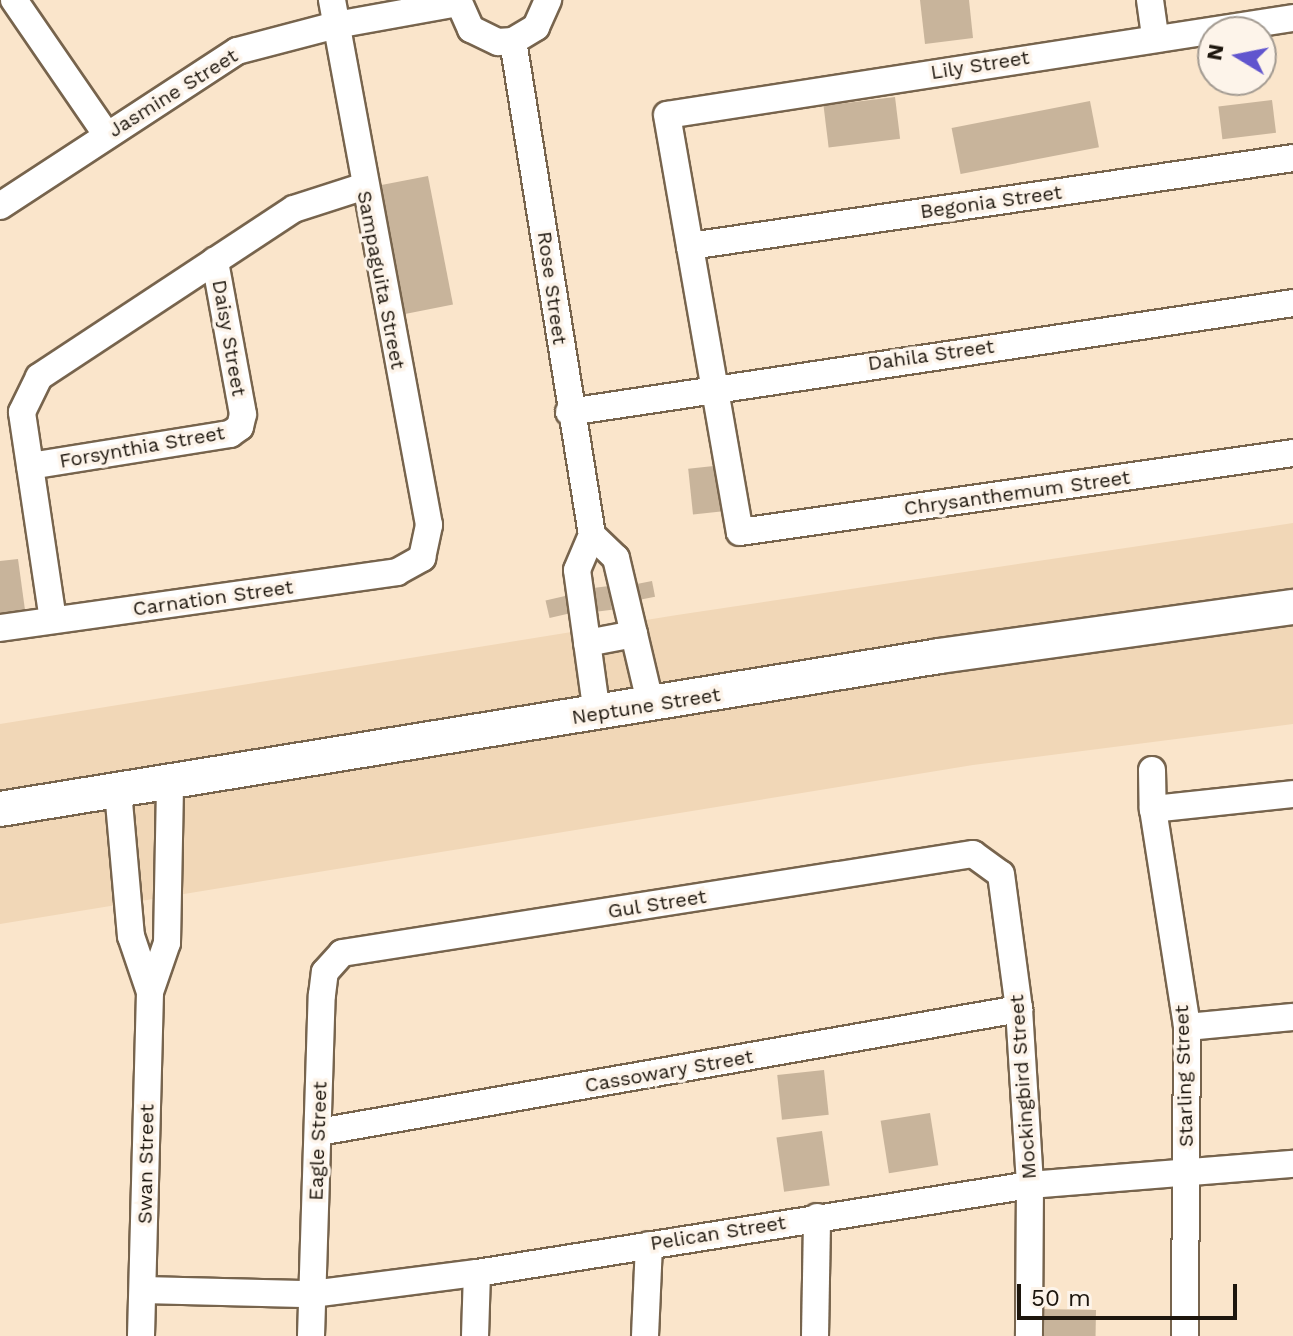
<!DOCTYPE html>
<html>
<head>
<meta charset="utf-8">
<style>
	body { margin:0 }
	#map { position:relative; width:1293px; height:1336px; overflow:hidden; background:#fae5cb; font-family:"Work Sans",sans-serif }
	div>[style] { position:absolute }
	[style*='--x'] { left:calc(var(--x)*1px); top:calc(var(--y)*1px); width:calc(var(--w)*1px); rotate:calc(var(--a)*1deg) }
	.built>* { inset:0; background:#f1d7b7 }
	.building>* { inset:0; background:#c8b49b; transform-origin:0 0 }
	.roads { filter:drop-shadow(2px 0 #77644d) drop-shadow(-2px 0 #77644d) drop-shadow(0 2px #77644d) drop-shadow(0 -2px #77644d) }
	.minor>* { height:26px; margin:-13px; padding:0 13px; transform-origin:13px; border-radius:13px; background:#fff }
	.tertiary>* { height:34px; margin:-17px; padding:0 17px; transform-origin:17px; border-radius:17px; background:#fff }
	span { translate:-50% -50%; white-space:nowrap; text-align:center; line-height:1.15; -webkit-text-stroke:7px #fdf4ea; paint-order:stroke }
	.street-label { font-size:20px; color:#1d160d }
	.north { position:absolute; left:1197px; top:16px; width:80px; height:80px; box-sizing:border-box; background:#fdf4ea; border:2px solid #a39b92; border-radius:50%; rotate:280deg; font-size:22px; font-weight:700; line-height:32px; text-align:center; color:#1d160d }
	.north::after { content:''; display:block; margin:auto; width:28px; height:36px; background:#6155ce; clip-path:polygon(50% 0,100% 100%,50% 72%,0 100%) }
	.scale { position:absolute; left:1017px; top:1284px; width:220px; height:36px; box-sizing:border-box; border:4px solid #1d160d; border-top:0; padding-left:10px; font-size:24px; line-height:28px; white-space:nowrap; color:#1d160d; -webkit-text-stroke:6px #fdf4ea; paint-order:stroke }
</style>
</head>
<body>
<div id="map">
	<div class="built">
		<div style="clip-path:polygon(1293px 523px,1293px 724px,973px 765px,0 924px,0 724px,677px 615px)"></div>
	</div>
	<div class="building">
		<div style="clip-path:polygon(920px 0,969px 0,973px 38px,925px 44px)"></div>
		<div style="left:895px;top:97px;width:42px;height:72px;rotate:83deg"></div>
		<div style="left:1272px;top:100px;width:33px;height:54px;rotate:83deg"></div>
		<div style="left:1090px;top:101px;width:47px;height:141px;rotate:79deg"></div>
		<div style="left:428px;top:176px;width:131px;height:54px;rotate:79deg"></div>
		<div style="left:723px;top:465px;width:46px;height:35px;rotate:84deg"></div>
		<div style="clip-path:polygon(18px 559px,25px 610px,0 613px,0 561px)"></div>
		<div style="left:652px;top:581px;width:16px;height:18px;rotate:79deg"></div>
		<div style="left:609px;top:586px;width:24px;height:22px;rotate:83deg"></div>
		<div style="left:565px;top:596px;width:18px;height:20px;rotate:77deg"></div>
		<div style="left:824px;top:1070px;width:45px;height:47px;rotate:84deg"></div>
		<div style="left:930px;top:1113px;width:53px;height:50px;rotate:81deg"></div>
		<div style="left:822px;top:1131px;width:55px;height:46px;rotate:82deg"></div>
		<div style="left:1038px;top:1309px;width:58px;height:27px;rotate:1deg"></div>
	</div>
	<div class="roads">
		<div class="minor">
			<div style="--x:14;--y:0;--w:163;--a:55.5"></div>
			<div style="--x:458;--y:0;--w:32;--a:66"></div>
			<div style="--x:471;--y:29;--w:30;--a:26"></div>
			<div style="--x:498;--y:42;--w:15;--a:-4"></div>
			<div style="--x:513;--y:41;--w:27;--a:-31"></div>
			<div style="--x:536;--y:27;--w:30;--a:-66"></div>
			<div style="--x:1150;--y:0;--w:37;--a:82"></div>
			<div style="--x:1293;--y:18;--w:633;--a:171.19"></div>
			<div style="--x:667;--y:115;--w:423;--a:80.1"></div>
			<div style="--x:740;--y:532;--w:559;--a:-8.13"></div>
			<div style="--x:513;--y:41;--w:500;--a:80.91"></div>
			<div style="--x:0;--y:206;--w:283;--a:-33.2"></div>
			<div style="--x:237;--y:51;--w:102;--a:-14.7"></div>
			<div style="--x:336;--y:25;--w:124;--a:-10.2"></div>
			<div style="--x:690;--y:246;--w:609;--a:-8.3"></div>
			<div style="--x:569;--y:412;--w:732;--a:-8.56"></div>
			<div style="--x:30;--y:466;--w:203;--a:-9.1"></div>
			<div style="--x:230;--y:434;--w:12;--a:-35"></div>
			<div style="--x:240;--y:427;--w:13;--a:-77"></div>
			<div style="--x:243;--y:414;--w:156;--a:-100.4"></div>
			<div style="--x:53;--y:620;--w:210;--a:-98.5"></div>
			<div style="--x:22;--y:412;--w:39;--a:-64"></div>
			<div style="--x:39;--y:377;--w:305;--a:-33.4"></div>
			<div style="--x:294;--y:209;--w:71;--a:-17.9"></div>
			<div style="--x:0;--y:628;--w:401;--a:-8"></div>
			<div style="--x:397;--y:572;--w:29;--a:-29"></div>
			<div style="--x:422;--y:558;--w:34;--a:-78"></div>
			<div style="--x:429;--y:525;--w:534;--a:-100.47"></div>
			<div style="--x:587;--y:643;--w:48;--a:-10.8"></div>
			<div style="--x:597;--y:714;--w:145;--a:-97.9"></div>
			<div style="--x:577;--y:570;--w:38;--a:-67"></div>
			<div style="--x:592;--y:535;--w:33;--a:44"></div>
			<div style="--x:616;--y:558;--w:152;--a:76.7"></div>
			<div style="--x:1152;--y:770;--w:39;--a:89"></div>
			<div style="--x:1153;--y:809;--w:221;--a:81.1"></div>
			<div style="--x:1187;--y:1027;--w:309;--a:90.4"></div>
			<div style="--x:118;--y:791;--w:146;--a:84.9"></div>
			<div style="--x:131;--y:936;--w:59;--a:71.3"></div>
			<div style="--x:1153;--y:809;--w:141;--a:-6.1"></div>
			<div style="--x:1187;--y:1027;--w:106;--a:-5.4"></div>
			<div style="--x:319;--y:1132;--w:711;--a:-9.97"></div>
			<div style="--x:143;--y:1290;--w:169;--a:1.4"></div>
			<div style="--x:312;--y:1294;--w:166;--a:-7.3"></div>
			<div style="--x:477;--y:1273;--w:560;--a:-9.04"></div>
			<div style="--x:1030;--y:1185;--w:264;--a:-4.6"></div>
			<div style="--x:141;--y:1336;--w:344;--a:-88.5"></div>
			<div style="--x:150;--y:992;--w:52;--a:-70.9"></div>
			<div style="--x:167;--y:943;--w:159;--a:-88.9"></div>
			<div style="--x:311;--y:1336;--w:341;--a:-88.2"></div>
			<div style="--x:322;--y:995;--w:23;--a:-83"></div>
			<div style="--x:325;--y:972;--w:25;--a:-48"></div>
			<div style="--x:342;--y:953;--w:639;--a:-8.92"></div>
			<div style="--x:973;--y:854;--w:34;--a:36"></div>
			<div style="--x:1001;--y:874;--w:136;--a:82.4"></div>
			<div style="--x:1019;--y:1009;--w:176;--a:86.4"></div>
			<div style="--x:1030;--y:1185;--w:151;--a:90.4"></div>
			<div style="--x:475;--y:1336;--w:63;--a:-88.2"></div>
			<div style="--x:645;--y:1336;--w:91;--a:-87.5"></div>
			<div style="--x:815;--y:1336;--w:119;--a:-89"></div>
		</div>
		<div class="tertiary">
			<div style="--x:0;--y:809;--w:951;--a:-9.25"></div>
			<div style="--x:939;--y:656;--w:357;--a:-7.9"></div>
		</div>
	</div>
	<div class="street-label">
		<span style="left:980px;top:65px;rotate:-9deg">Lily Street</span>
		<span style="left:173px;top:93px;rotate:-32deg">Jasmine Street</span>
		<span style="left:991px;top:202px;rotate:-8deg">Begonia Street</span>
		<span style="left:381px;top:280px;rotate:79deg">Sampaguita Street</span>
		<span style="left:552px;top:288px;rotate:82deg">Rose Street</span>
		<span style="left:229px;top:338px;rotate:80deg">Daisy Street</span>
		<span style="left:931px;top:355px;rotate:-8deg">Dahila Street</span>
		<span style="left:142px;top:447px;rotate:-10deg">Forsynthia Street</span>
		<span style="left:1017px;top:493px;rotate:-8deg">Chrysanthemum Street</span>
		<span style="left:213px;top:598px;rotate:-8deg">Carnation Street</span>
		<span style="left:646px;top:706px;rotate:-9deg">Neptune Street</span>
		<span style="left:657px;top:904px;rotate:-9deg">Gul Street</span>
		<span style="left:669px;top:1071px;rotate:-10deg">Cassowary Street</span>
		<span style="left:1184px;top:1076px;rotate:-92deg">Starling Street</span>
		<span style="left:1023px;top:1087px;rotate:-94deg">Mockingbird Street</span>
		<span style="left:318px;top:1141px;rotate:-88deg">Eagle Street</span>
		<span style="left:146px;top:1164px;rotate:-89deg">Swan Street</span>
		<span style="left:718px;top:1233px;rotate:-9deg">Pelican Street</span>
	</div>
	<div class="north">N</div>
	<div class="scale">50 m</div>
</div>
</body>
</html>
